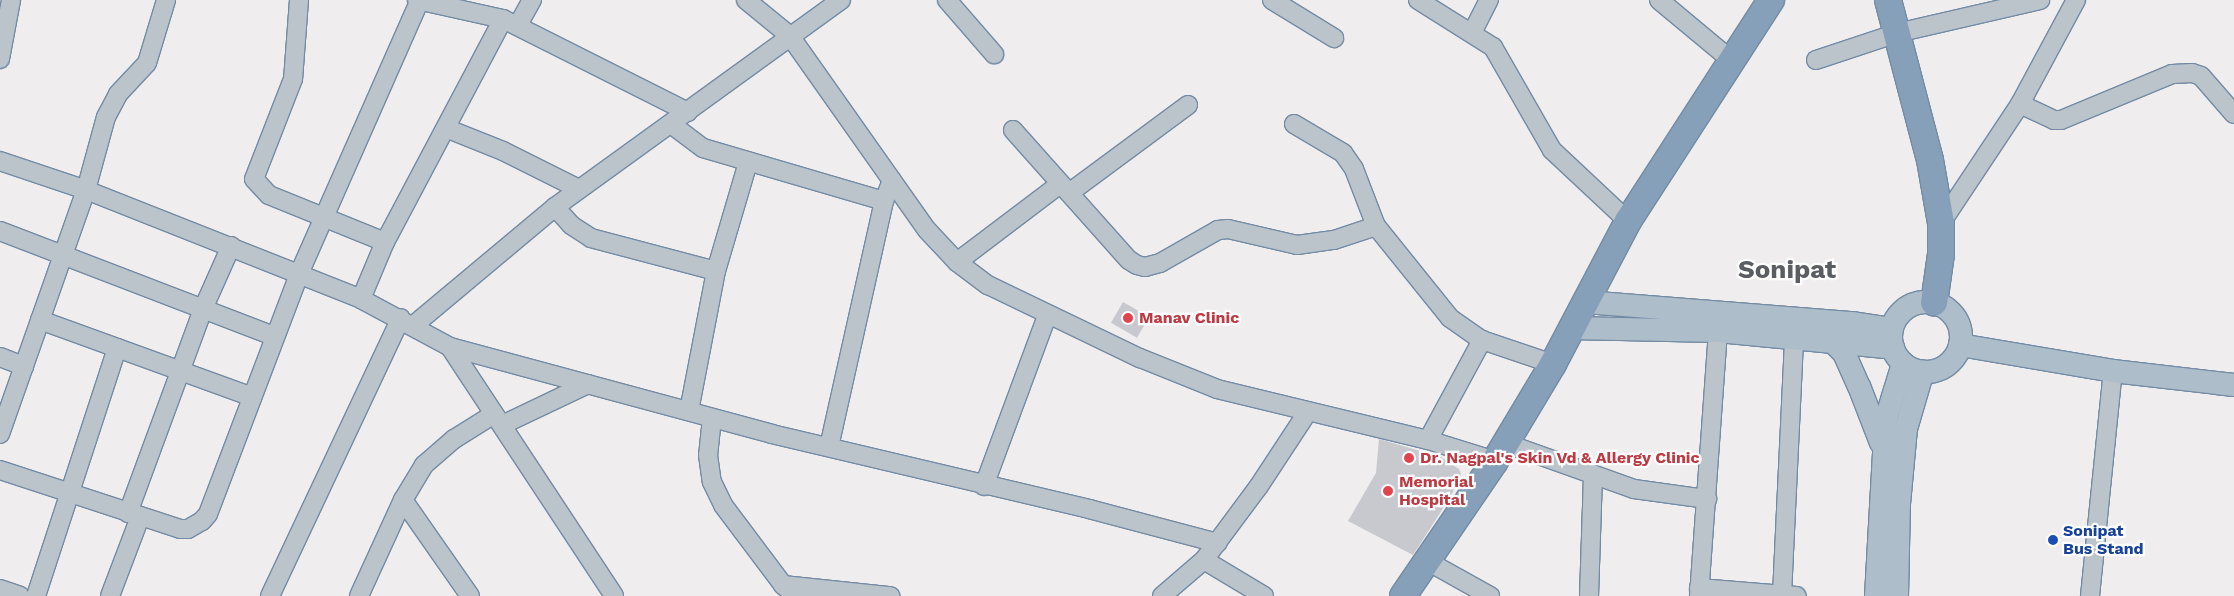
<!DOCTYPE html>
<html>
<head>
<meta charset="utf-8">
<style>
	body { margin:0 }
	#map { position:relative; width:2234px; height:596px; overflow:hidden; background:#efeded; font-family:"Work Sans",sans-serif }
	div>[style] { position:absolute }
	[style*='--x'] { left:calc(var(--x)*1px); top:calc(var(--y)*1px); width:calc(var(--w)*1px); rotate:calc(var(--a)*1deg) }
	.building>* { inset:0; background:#c7c9cf; transform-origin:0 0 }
	.roads { filter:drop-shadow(1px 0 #738ba4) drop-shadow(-1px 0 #738ba4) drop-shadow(0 1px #738ba4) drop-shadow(0 -1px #738ba4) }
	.minor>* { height:18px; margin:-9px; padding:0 9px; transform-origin:9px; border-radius:9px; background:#bcc4cb }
	.major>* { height:22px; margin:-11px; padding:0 11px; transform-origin:11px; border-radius:11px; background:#aebdca }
	.major>.ring { margin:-11px; padding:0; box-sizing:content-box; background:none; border:22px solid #aebdca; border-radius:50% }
	.highway>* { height:26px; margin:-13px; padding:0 13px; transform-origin:13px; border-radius:13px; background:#87a0b9 }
	.dots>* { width:14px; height:14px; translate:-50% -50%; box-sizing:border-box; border:2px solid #fff; border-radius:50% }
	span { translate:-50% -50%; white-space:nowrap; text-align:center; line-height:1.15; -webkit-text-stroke:4.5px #fff; paint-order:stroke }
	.health-label { font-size:16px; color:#be3a42; font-weight:700 }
	.left { translate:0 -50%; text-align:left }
	.transit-label { font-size:16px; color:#164399; font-weight:700 }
	.town-label { font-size:26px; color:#5a5d61; font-weight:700 }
</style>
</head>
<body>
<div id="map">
	<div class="building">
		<div style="left:1123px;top:302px;width:30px;height:24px;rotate:30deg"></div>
		<div style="clip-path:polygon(1379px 439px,1441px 457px,1459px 469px,1461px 474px,1451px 496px,1413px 555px,1348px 521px,1376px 473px)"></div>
	</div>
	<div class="roads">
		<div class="minor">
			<div style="--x:299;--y:0;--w:79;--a:94.3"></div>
			<div style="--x:293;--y:79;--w:107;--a:111.3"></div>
			<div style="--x:254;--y:179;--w:22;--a:47"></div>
			<div style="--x:269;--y:195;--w:125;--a:22.1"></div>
			<div style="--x:417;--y:0;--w:88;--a:12.5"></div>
			<div style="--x:503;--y:19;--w:207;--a:26.7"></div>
			<div style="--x:746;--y:0;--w:57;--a:39.3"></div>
			<div style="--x:790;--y:36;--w:237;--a:54.8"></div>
			<div style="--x:927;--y:230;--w:44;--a:46.8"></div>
			<div style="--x:957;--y:262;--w:39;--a:37"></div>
			<div style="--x:988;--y:285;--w:169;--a:25.7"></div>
			<div style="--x:1140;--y:358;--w:83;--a:21.9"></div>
			<div style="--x:1217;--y:389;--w:217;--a:13.6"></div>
			<div style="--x:1428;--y:440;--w:70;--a:17.4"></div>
			<div style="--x:947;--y:0;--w:72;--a:49"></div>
			<div style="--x:1272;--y:0;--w:73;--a:31.5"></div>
			<div style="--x:1418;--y:0;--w:89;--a:32.1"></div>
			<div style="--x:1493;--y:47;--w:119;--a:60.2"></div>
			<div style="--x:1552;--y:150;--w:104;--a:43.1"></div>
			<div style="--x:1659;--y:0;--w:94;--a:39.8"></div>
			<div style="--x:518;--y:25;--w:29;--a:-61"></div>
			<div style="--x:1472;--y:33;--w:37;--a:-63"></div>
			<div style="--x:0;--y:59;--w:60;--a:-79.4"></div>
			<div style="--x:1816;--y:60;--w:85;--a:-18.4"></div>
			<div style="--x:1897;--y:33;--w:147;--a:-13"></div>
			<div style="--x:2020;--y:104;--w:38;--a:25"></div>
			<div style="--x:2054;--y:120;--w:7;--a:0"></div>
			<div style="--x:2061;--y:120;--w:120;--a:-22.5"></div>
			<div style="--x:2172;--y:74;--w:20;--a:-3"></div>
			<div style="--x:2192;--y:73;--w:9;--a:18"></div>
			<div style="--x:2201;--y:76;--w:50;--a:49"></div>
			<div style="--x:671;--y:124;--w:40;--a:37"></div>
			<div style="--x:703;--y:148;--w:189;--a:16.3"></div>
			<div style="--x:1294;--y:124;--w:57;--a:30.6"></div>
			<div style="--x:1343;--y:153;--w:19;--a:55"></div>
			<div style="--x:1354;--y:169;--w:61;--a:68.9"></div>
			<div style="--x:1376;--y:226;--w:118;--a:51.2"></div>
			<div style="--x:1450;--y:318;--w:39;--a:35"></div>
			<div style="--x:1482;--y:340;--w:75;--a:18.7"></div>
			<div style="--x:448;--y:129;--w:59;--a:21.8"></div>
			<div style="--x:503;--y:151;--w:85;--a:26.6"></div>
			<div style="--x:1013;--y:130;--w:174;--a:48.3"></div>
			<div style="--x:1129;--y:260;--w:9;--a:32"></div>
			<div style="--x:1137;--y:265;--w:8;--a:14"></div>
			<div style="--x:1145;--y:267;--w:16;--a:-15"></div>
			<div style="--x:1160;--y:263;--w:67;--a:-29.6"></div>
			<div style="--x:1218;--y:230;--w:10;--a:-6"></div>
			<div style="--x:1228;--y:229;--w:71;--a:13.1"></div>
			<div style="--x:1297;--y:245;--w:37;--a:-8"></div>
			<div style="--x:1334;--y:240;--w:44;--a:-18.4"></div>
			<div style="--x:0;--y:161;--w:91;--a:18.6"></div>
			<div style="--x:86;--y:190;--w:296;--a:21.6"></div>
			<div style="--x:361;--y:299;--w:101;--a:28.3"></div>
			<div style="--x:450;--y:347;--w:298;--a:56.6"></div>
			<div style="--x:1069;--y:193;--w:148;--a:-36.5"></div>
			<div style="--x:555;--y:207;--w:24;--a:48"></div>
			<div style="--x:571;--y:225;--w:24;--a:33"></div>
			<div style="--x:591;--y:238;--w:129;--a:14.8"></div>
			<div style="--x:1941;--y:223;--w:143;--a:-56.4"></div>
			<div style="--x:2020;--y:104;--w:118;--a:-61.7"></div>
			<div style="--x:0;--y:231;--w:293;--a:21"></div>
			<div style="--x:957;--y:262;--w:129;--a:-37.1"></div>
			<div style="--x:361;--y:299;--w:62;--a:-67.2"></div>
			<div style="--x:385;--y:242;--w:252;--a:-62.1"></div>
			<div style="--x:40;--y:320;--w:226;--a:19.9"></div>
			<div style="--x:414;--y:325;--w:184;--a:-39.9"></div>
			<div style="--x:555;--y:207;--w:353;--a:-35.9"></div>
			<div style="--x:450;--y:347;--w:334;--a:15.1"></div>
			<div style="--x:772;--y:434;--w:326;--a:13.3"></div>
			<div style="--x:1089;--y:509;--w:133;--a:14.8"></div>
			<div style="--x:0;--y:357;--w:26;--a:21"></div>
			<div style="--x:689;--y:411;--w:143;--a:-79.1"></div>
			<div style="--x:716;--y:271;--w:114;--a:-73.6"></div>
			<div style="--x:712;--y:418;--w:37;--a:96"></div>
			<div style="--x:708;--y:455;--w:27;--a:82"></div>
			<div style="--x:712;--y:482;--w:25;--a:64"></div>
			<div style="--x:723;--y:505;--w:100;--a:53.1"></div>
			<div style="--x:783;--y:585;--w:17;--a:40"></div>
			<div style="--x:502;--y:425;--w:95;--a:-25.5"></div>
			<div style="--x:0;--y:434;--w:259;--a:-70.6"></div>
			<div style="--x:86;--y:190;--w:76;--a:-74.7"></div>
			<div style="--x:106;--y:117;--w:26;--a:-62"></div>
			<div style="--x:118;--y:94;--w:42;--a:-46.9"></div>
			<div style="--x:147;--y:63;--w:66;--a:-73.2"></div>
			<div style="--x:1428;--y:440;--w:114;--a:-61.6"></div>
			<div style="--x:1505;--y:443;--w:137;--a:19.6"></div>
			<div style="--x:1634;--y:489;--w:74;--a:7.8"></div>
			<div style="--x:829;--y:447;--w:252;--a:-77.4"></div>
			<div style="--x:884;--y:201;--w:22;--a:-69"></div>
			<div style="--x:0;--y:470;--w:189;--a:18.1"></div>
			<div style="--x:180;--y:529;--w:8;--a:0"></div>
			<div style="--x:188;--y:529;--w:16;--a:-30"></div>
			<div style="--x:202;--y:521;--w:9;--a:-49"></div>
			<div style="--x:208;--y:514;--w:257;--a:-69.2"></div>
			<div style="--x:299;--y:274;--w:300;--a:-66.2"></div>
			<div style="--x:984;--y:486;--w:181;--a:-69.7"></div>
			<div style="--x:403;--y:500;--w:117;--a:55.1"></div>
			<div style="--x:128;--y:513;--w:217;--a:-69.8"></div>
			<div style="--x:203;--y:309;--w:69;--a:-66"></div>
			<div style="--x:1204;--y:560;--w:70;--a:31"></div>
			<div style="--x:1429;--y:562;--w:70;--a:29.1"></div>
			<div style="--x:783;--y:585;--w:108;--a:5.9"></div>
			<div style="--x:1699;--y:588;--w:98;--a:4.7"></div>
			<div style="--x:0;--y:589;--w:21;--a:19"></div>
			<div style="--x:1782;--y:595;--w:256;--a:-87.3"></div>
			<div style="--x:36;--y:596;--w:261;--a:-71.9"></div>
			<div style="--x:110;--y:596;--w:85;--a:-69.2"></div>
			<div style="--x:270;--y:596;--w:307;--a:-64.8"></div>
			<div style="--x:359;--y:596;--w:106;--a:-65.4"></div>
			<div style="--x:403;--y:500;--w:41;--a:-59"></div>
			<div style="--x:424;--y:465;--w:40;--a:-41"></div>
			<div style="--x:454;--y:439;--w:47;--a:-32"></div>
			<div style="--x:1162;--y:596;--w:55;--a:-40.6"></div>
			<div style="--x:1204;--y:560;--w:92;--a:-53.4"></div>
			<div style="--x:1259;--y:486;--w:87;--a:-56.7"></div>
			<div style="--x:1589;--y:596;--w:121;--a:-88.1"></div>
			<div style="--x:1699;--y:596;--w:277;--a:-85.9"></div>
			<div style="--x:2090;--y:596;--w:226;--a:-84.2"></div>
		</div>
		<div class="major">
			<div style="--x:1585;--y:302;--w:269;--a:4.5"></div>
			<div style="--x:1853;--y:323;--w:38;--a:9"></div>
			<div class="ring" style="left:1891px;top:302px;width:48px;height:48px"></div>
			<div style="--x:1570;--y:328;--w:148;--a:1.2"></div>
			<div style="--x:1718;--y:331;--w:176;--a:5.5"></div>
			<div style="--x:1834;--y:343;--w:14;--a:45"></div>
			<div style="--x:1844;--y:353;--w:36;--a:66"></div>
			<div style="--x:1859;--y:386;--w:61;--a:68.9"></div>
			<div style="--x:1960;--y:345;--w:155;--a:9.6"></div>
			<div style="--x:2113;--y:371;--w:122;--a:6.6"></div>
			<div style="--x:1876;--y:596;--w:177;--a:-86.8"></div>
			<div style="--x:1886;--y:419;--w:58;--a:-72.8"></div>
			<div style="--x:1897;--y:596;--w:92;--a:-88.8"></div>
			<div style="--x:1899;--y:504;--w:75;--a:-84.7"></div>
			<div style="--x:1906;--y:429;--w:60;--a:-73.7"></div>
		</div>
		<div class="highway">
			<div style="--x:1888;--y:0;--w:165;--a:75.3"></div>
			<div style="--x:1930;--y:160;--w:64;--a:80.1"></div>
			<div style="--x:1941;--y:223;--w:31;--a:90"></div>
			<div style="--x:1941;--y:254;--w:49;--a:98.1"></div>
			<div style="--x:1403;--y:596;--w:163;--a:-55.7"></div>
			<div style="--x:1495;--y:461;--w:113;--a:-59.1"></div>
			<div style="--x:1553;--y:364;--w:161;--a:-62.3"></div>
			<div style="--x:1628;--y:221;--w:263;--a:-57.1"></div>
		</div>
	</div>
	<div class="dots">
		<div style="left:1128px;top:318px;background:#e0444e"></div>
		<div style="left:1409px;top:458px;background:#e0444e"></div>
		<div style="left:1388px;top:491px;background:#e0444e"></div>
		<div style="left:2053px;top:540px;background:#1a4fb4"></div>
	</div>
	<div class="health-label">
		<span class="left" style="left:1139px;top:318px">Manav Clinic</span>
		<span class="left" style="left:1420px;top:458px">Dr. Nagpal's Skin Vd &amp; Allergy Clinic</span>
		<span class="left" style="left:1399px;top:491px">Memorial<br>Hospital</span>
	</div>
	<div class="transit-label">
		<span class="left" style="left:2063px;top:540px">Sonipat<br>Bus Stand</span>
	</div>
	<div class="town-label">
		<span style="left:1787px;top:270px">Sonipat</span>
	</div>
</div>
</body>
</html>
